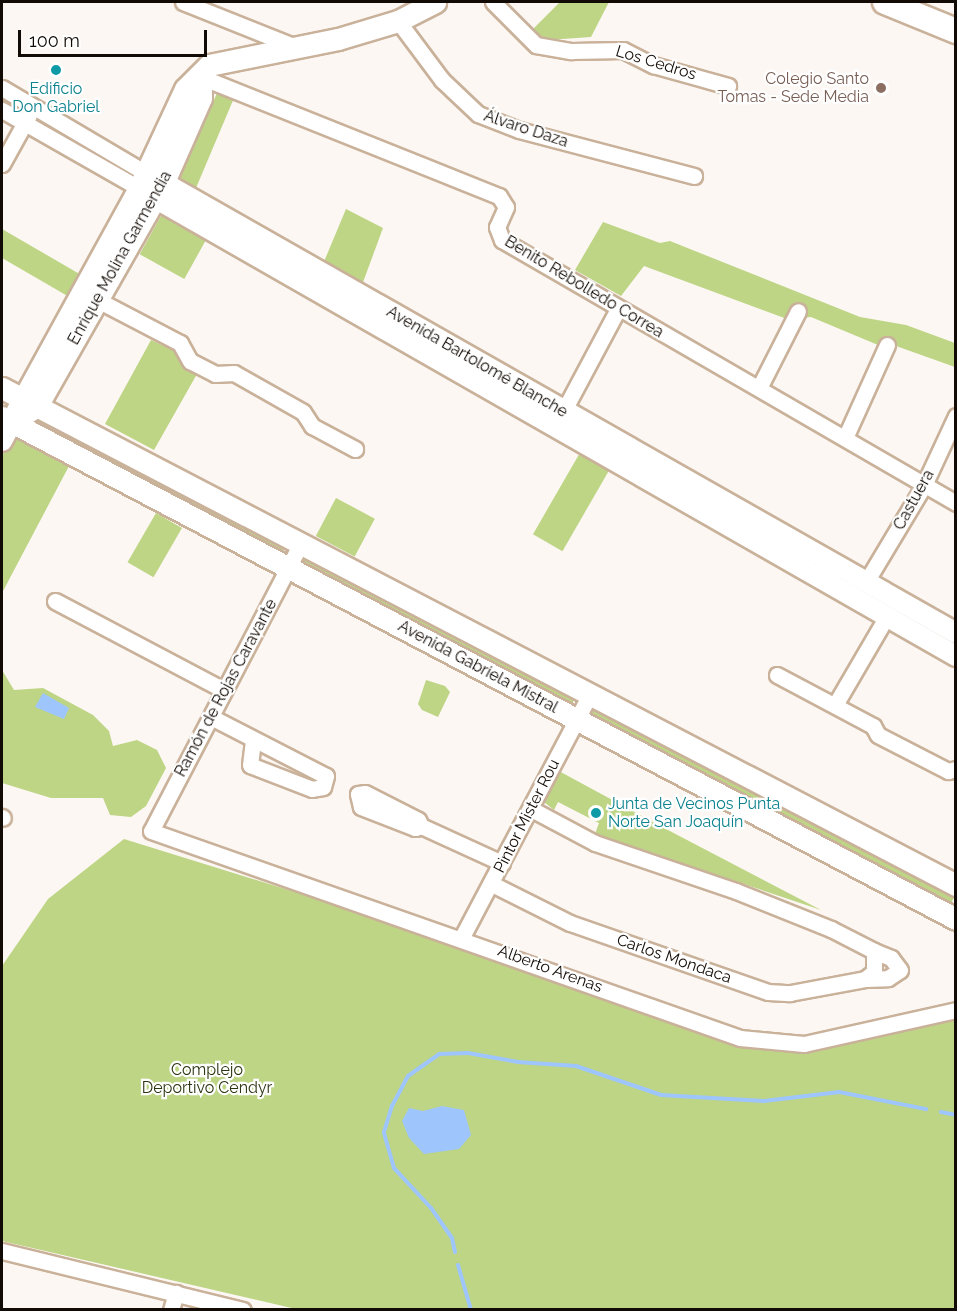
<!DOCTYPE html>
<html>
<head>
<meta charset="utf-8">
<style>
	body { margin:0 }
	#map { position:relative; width:957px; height:1311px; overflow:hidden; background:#fcf7f2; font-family:Raleway,sans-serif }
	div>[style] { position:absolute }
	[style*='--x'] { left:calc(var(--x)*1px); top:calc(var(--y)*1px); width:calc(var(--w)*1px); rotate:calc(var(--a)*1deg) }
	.green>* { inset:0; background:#bed585; transform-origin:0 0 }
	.water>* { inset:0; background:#9ec5fc }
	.stream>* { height:4px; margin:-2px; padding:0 2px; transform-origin:2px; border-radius:2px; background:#9ec5fc }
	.roads { filter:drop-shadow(2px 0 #c9b19a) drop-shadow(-2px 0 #c9b19a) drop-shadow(0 2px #c9b19a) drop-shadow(0 -2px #c9b19a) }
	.minor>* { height:15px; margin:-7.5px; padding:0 7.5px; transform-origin:7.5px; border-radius:7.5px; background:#fff }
	.tertiary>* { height:20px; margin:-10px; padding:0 10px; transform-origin:10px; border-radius:10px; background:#fff }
	.secondary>* { height:21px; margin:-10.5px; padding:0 10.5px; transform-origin:10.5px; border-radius:10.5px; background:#fff }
	.primary>* { height:24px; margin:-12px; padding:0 12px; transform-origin:12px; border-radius:12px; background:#fff }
	.dots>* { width:16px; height:16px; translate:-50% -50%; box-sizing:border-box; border:3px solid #fff; border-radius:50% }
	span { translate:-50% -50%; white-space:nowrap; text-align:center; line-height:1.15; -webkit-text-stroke:4.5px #fff; paint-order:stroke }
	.street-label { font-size:16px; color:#120a04 }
	.education-label { font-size:16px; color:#785e54 }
	.right { translate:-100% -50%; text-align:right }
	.culture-label { font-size:16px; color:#0d838f }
	.left { translate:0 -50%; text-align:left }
	.park-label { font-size:16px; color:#2c3512 }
	.frame { position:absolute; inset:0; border:3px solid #120a04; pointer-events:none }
	.scale { position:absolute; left:18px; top:30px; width:189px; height:27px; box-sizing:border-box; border:3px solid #120a04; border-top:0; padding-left:8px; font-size:18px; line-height:21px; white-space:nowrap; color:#120a04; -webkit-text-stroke:4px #fff; paint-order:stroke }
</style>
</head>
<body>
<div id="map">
	<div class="green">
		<div style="clip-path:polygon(560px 2px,609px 2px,591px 37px,548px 40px,532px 30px)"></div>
		<div style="clip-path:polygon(224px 92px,234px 98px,196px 188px,179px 179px,217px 93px)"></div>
		<div style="left:2px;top:93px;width:155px;height:10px;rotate:30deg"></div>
		<div style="clip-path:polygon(346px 209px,383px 228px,362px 285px,323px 264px)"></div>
		<div style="left:162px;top:214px;width:51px;height:46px;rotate:29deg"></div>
		<div style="clip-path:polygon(603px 222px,660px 243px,670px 241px,860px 317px,906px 325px,955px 343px,955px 367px,882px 341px,878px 345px,811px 317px,787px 319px,644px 266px,621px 296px,575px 270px)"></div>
		<div style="clip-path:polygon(2px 229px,83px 276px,71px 298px,2px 258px)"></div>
		<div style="clip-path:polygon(151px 340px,177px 352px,182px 366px,197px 374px,154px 450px,105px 424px)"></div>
		<div style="clip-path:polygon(50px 421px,286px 545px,280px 555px,43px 430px,43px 422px)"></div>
		<div style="clip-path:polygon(13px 436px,69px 466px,2px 593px,2px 456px)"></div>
		<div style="left:581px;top:451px;width:34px;height:96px;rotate:30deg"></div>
		<div style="left:336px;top:498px;width:44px;height:43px;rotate:28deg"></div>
		<div style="left:156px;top:513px;width:30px;height:57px;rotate:30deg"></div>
		<div style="left:305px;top:554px;width:306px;height:13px;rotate:27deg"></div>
		<div style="clip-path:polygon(2px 670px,14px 690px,43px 688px,93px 715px,109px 731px,113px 746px,137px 740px,157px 750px,166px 768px,146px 806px,131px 817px,110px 815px,103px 798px,51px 798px,2px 783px)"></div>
		<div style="clip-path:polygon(426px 680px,445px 686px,450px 692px,438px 717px,422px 710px,418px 704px)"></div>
		<div style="left:592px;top:705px;width:410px;height:11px;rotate:28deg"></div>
		<div style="clip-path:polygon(557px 770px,666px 829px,821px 910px,595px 834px,599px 823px,558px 802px,554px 810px,544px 802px,543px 796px)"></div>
		<div style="clip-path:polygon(124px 839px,343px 907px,740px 1046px,816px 1050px,955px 1018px,955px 1309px,296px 1309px,2px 1241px,2px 966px,48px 899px)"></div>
	</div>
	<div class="water">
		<div style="clip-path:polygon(43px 693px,69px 708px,64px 719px,35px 707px)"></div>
		<div style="clip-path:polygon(442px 1106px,464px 1110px,471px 1135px,459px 1149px,424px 1154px,409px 1138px,402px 1121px,409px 1108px,423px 1111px)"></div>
	</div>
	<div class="stream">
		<div style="--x:941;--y:1112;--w:15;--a:11"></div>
		<div style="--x:455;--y:1252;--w:14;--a:-102"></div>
		<div style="--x:452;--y:1238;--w:37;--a:-125"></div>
		<div style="--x:431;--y:1208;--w:54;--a:-132.8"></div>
		<div style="--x:394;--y:1168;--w:37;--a:-106"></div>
		<div style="--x:384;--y:1132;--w:27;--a:-73"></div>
		<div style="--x:392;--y:1106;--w:34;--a:-62"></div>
		<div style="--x:408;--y:1076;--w:38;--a:-35"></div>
		<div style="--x:439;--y:1054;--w:29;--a:-2"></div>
		<div style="--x:468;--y:1053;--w:51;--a:10.2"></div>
		<div style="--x:518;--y:1062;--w:58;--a:3.9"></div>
		<div style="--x:576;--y:1066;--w:90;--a:18.8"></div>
		<div style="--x:661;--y:1095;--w:103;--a:3.3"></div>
		<div style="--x:764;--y:1101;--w:76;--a:-6.8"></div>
		<div style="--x:839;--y:1092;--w:89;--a:11.1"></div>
		<div style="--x:458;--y:1265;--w:47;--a:73.9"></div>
	</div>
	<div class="roads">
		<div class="minor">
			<div style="--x:183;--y:2;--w:124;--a:21.8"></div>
			<div style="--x:493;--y:2;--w:61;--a:45"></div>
			<div style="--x:536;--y:45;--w:36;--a:10"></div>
			<div style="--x:571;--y:51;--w:52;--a:-1.1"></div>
			<div style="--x:623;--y:50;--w:34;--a:27"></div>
			<div style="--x:653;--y:65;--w:78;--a:15.6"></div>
			<div style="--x:398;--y:21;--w:74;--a:53.3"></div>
			<div style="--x:442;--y:80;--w:50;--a:43.4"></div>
			<div style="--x:478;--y:114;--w:44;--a:21.3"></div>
			<div style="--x:519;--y:130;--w:181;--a:14.7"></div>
			<div style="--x:201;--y:77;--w:321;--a:21.8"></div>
			<div style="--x:499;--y:196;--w:13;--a:58"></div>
			<div style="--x:506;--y:207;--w:22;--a:114"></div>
			<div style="--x:497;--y:227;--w:14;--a:69"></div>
			<div style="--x:502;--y:240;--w:525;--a:30.08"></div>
			<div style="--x:2;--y:88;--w:167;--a:30.6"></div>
			<div style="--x:2;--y:110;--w:158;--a:29.7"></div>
			<div style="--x:2;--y:164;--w:56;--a:-61.1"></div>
			<div style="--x:88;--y:295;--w:104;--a:27.6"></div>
			<div style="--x:180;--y:343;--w:21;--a:61"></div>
			<div style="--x:190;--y:361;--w:28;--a:27"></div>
			<div style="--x:215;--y:374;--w:19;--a:-3"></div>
			<div style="--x:234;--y:373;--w:79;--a:29.5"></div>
			<div style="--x:303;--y:412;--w:17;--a:57"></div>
			<div style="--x:312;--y:426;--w:49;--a:28.1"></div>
			<div style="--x:759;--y:388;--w:86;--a:-63.1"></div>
			<div style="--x:563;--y:412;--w:117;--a:-61.9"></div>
			<div style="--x:845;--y:438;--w:102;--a:-65.7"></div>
			<div style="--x:300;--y:545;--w:322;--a:117.5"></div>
			<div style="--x:151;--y:831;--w:624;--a:19.36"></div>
			<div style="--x:740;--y:1038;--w:64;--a:5.4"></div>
			<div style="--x:804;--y:1044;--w:156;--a:-12.6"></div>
			<div style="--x:866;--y:582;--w:113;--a:-59.1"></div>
			<div style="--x:924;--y:485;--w:76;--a:-65.1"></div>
			<div style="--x:55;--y:601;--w:191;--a:27.8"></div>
			<div style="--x:777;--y:675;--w:109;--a:28"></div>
			<div style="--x:873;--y:726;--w:10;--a:61"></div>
			<div style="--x:878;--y:735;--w:79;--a:27.2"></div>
			<div style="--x:948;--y:771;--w:8;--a:-14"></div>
			<div style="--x:835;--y:705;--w:103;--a:-59.7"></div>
			<div style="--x:211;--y:717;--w:129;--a:27.2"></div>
			<div style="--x:326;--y:776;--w:11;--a:105"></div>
			<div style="--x:323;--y:787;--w:11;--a:170"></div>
			<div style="--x:312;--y:789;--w:66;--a:-158.8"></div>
			<div style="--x:250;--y:765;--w:26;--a:-83"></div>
			<div style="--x:2;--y:817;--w:1;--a:45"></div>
			<div style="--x:421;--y:826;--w:7;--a:-117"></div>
			<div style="--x:418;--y:820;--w:59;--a:-153"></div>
			<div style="--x:365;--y:793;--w:7;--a:172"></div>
			<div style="--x:358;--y:794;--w:13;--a:77"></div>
			<div style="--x:361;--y:807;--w:58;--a:21.3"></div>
			<div style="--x:415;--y:828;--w:6;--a:-18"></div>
			<div style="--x:421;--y:826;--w:89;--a:24.6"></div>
			<div style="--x:492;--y:884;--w:87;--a:26.6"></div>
			<div style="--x:570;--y:923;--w:210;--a:19.2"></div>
			<div style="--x:768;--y:992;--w:22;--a:3"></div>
			<div style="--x:790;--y:993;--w:76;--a:-10.6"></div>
			<div style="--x:865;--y:979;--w:11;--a:-38"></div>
			<div style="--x:874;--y:972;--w:21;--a:-90"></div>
			<div style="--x:874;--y:951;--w:48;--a:-152.9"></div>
			<div style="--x:831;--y:929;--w:102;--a:-158.2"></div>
			<div style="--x:736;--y:891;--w:149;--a:-161.2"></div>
			<div style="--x:595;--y:843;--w:72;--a:-152"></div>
			<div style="--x:462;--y:937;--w:275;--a:-62.2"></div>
			<div style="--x:865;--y:979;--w:23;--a:-2"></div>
			<div style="--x:888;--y:978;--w:14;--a:-34"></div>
			<div style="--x:900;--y:970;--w:15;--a:-127"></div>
			<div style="--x:891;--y:958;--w:18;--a:-158"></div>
			<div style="--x:2;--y:1251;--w:248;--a:13.8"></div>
			<div style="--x:171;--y:1310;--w:18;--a:-74"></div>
		</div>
		<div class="tertiary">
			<div style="--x:150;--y:175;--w:927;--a:29.61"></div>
			<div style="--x:141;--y:190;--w:939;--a:29.76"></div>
			<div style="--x:2;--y:441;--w:21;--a:-62"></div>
		</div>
		<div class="secondary">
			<div style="--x:2;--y:388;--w:1076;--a:27.52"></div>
			<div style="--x:16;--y:412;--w:256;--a:-61.2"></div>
			<div style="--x:139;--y:188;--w:109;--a:-65.1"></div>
			<div style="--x:185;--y:89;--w:34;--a:-45"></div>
			<div style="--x:209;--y:65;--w:132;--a:-11.4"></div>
			<div style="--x:338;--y:39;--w:63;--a:-16.7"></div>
			<div style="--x:398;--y:21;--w:42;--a:-27.2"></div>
			<div style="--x:26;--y:413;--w:13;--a:-32"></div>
			<div style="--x:37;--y:406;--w:255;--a:-60.4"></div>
			<div style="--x:163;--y:184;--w:94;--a:-66.2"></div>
			<div style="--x:201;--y:98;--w:21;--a:-90"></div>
			<div style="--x:2;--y:417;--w:1078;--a:27.75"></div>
		</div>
		<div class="primary">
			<div style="--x:885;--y:2;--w:77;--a:22.2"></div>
		</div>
	</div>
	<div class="dots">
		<div style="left:56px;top:70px;background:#0f9aa8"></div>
		<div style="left:881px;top:88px;background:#8d6e63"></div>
		<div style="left:596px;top:813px;background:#0f9aa8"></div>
	</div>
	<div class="street-label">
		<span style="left:656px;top:63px;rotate:17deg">Los Cedros</span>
		<span style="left:526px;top:129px;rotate:18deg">Álvaro Daza</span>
		<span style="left:120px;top:258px;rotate:-61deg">Enrique Molina Garmendia</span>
		<span style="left:584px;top:287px;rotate:31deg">Benito Rebolledo Correa</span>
		<span style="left:477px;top:362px;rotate:30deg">Avenida Bartolomé Blanche</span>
		<span style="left:914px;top:500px;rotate:-61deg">Castuera</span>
		<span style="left:478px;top:667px;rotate:28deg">Avenida Gabriela Mistral</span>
		<span style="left:226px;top:688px;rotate:-62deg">Ramón de Rojas Caravante</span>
		<span style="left:527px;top:816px;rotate:-63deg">Pintor Mister Rou</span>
		<span style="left:674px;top:959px;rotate:19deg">Carlos Mondaca</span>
		<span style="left:550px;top:969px;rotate:20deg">Alberto Arenas</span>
	</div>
	<div class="education-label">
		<span class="right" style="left:869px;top:88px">Colegio Santo<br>Tomas - Sede Media</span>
	</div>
	<div class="culture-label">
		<span style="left:56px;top:98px">Edificio<br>Don Gabriel</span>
		<span class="left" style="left:608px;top:813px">Junta de Vecinos Punta<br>Norte San Joaquín</span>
	</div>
	<div class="park-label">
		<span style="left:207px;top:1079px">Complejo<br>Deportivo Cendyr</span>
	</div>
	<div class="frame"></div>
	<div class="scale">100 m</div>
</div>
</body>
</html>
